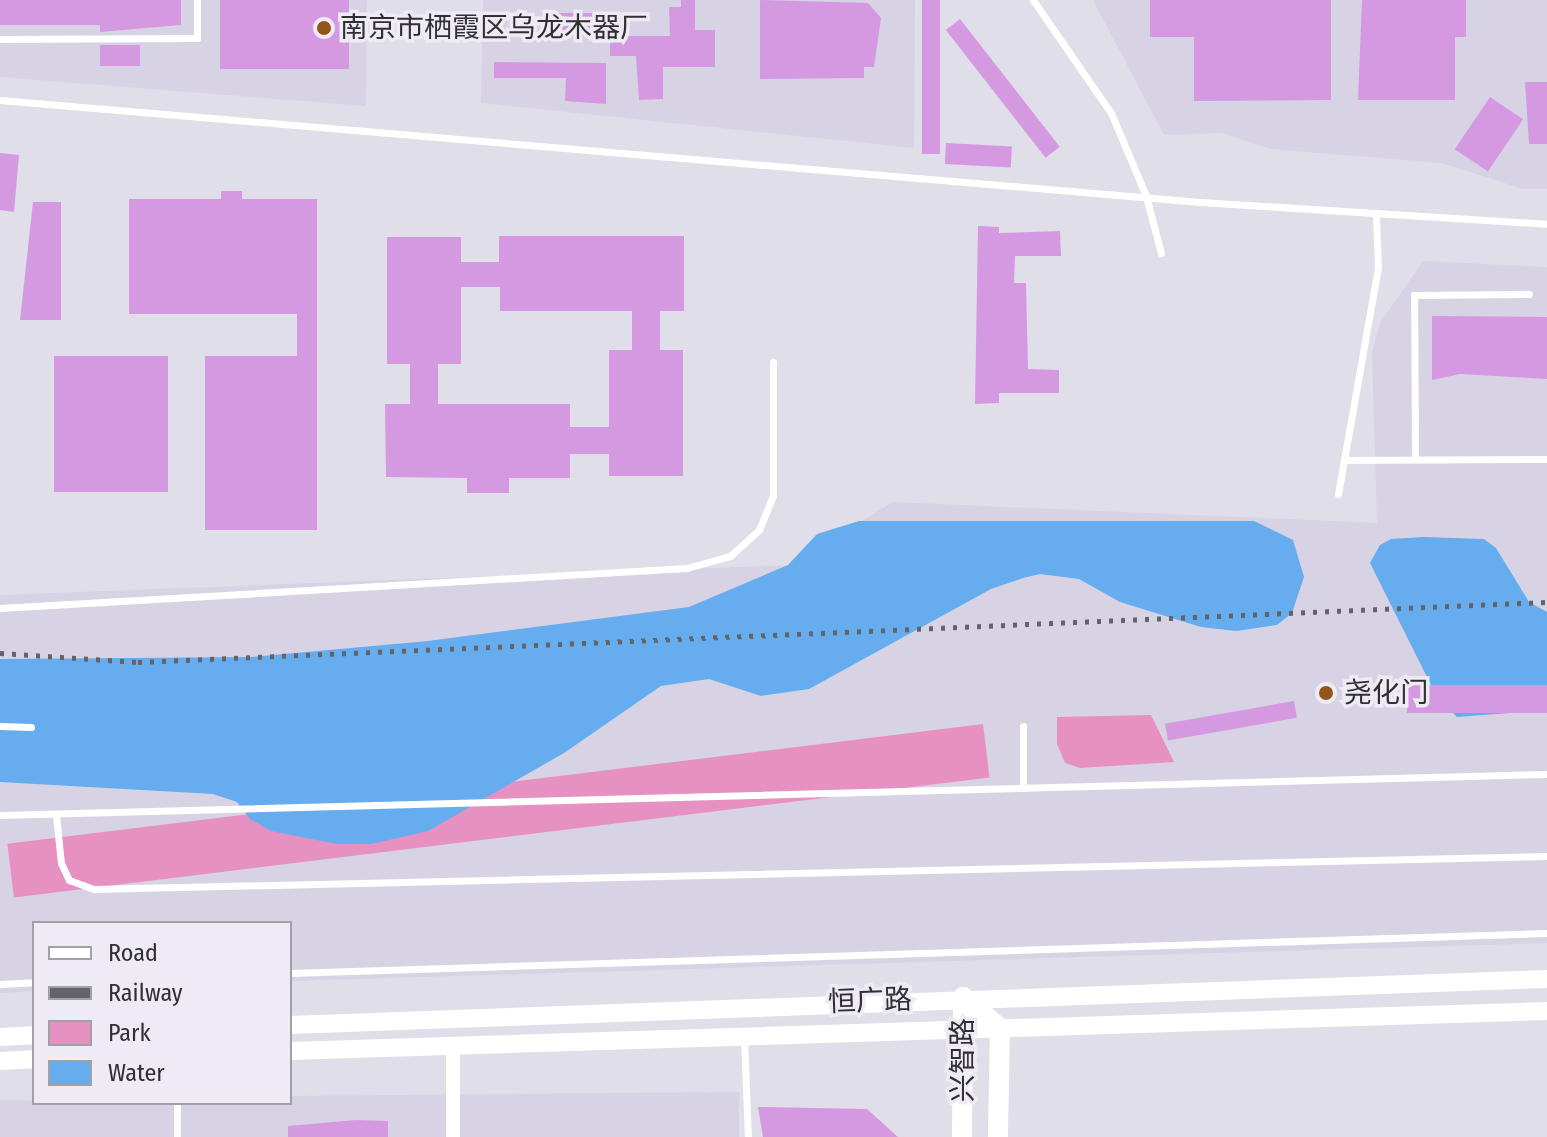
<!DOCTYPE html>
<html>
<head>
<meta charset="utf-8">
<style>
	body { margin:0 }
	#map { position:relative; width:1547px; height:1137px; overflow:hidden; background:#e0dee8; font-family:"Fira Sans Condensed","Noto Sans SC",sans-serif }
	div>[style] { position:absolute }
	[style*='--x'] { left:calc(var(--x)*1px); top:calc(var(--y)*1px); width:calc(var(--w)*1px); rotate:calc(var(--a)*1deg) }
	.built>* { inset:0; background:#d7d3e4 }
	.green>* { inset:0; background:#e691c1; transform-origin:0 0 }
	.water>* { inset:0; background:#65adee }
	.building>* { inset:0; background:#d599e1; transform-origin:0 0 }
	.service>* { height:7px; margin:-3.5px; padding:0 3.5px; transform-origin:3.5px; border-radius:3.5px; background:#fff }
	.minor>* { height:14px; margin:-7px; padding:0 7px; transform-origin:7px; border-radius:7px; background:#fff }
	.tertiary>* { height:18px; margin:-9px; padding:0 9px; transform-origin:9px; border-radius:9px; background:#fff }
	.secondary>* { height:20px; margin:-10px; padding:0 10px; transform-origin:10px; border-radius:10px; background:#fff }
	.rail>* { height:5px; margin-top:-2.5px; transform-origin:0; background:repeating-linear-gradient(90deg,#646369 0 4px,transparent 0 12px) }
	.dots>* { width:22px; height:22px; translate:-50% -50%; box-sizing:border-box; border:4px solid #eeebf5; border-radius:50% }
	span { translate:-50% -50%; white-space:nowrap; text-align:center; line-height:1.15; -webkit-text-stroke:7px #eeebf5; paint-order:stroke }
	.poi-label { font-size:28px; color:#302f33 }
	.left { translate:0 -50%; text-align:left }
	.street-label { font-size:28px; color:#302f33 }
	.legend { position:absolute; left:32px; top:921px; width:260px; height:184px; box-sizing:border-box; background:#eeebf5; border:2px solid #a2a0a7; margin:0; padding:10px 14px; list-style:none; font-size:24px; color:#302f33 }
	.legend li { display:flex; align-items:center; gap:16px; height:40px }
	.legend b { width:40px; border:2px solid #a2a0a7 }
</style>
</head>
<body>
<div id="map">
	<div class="built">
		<div style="clip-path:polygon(0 0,367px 0,366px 106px,0 77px)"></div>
		<div style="clip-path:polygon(483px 0,915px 0,914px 148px,481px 103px)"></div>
		<div style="clip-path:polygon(1093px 0,1547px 0,1547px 189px,1523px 189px,1442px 163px,1270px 149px,1222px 133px,1164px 135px)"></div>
		<div style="clip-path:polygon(1423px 261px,1547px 267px,1547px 943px,290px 981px,290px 923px,34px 923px,34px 991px,0 993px,0 595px,789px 565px,893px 502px,1377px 523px,1372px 352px,1380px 323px)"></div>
		<div style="clip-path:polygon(739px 1092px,739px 1137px,0 1137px,0 1100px,290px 1103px,290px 1096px)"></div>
	</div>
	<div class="green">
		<div style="clip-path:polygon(1151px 715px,1174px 762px,1080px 768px,1065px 763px,1057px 744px,1057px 717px)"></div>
		<div style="left:983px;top:724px;width:54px;height:983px;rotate:83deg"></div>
	</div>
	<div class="water">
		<div style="clip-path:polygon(859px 521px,1254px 521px,1293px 540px,1304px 577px,1292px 613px,1277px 625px,1236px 631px,1201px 627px,1120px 602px,1079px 579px,1040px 574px,1023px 578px,991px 589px,809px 689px,761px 696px,709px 679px,661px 686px,564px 753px,428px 831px,371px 844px,337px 844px,271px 831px,250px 819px,237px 802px,213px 794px,0 782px,0 659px,251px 657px,428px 641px,689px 607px,788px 565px,817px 534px)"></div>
		<div style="clip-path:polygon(1423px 537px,1484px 539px,1496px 548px,1529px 602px,1547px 612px,1547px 710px,1457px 717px,1436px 695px,1370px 563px,1380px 545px,1391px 539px)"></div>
	</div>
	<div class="building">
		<div style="clip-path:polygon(0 0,181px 0,181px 25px,100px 32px,100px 25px,0 25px)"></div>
		<div style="left:220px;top:0;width:129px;height:69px"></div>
		<div style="clip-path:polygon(681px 0,695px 0,695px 30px,715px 30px,715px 67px,663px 67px,663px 99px,639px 100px,636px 56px,610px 56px,610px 36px,670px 36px,669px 7px,681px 7px)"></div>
		<div style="clip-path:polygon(760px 0,868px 3px,881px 18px,874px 67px,864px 67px,864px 78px,760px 79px)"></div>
		<div style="left:922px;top:0;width:18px;height:154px"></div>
		<div style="clip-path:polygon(1150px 0,1331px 0,1331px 100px,1194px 101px,1194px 37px,1150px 37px)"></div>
		<div style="clip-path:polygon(1362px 0,1466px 0,1466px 37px,1455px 37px,1455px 100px,1358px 100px)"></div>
		<div style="left:554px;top:13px;width:54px;height:23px"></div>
		<div style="left:960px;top:19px;width:162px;height:18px;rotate:52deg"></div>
		<div style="left:100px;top:45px;width:40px;height:21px"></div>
		<div style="clip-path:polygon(494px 62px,606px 63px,606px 104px,565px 101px,566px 78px,494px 78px)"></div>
		<div style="clip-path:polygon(1525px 82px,1547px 82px,1547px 144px,1529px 144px)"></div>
		<div style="left:1490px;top:97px;width:40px;height:63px;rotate:34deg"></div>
		<div style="left:946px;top:143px;width:66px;height:21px;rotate:3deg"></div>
		<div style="clip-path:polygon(0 153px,19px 155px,14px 212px,0 210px)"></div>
		<div style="clip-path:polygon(221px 191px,242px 191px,242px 199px,317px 199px,317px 530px,205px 530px,205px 356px,297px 356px,297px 314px,129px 314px,129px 199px,221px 199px)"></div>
		<div style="clip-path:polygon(33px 202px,61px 202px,61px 320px,20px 320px)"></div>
		<div style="clip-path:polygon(978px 226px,999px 227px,999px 233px,1060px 231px,1061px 256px,1015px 256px,1014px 283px,1026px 283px,1028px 369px,1059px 370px,1059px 393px,999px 393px,999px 403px,975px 404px)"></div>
		<div style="clip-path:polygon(evenodd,499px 236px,684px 236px,684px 311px,660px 311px,660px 350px,683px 350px,683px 476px,609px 476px,609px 454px,570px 454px,570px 478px,509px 478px,509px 493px,467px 493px,467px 478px,386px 477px,385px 404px,410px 404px,410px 364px,387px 364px,387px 237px,461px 237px,461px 262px,499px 262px,499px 236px,461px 287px,500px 287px,500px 311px,632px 311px,632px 350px,609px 350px,609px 427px,570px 427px,570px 404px,438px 404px,438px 364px,461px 364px,461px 287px)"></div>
		<div style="clip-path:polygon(1432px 316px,1547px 317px,1547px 379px,1460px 374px,1432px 380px)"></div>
		<div style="left:54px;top:356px;width:114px;height:136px"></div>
		<div style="left:1547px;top:685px;width:28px;height:140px;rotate:90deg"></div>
		<div style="left:1294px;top:701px;width:17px;height:131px;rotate:80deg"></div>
		<div style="clip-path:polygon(758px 1107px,867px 1109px,898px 1137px,763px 1137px)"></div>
		<div style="clip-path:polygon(356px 1120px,388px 1121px,388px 1137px,288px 1137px,288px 1126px)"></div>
	</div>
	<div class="service">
		<div style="--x:1033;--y:0;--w:137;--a:55.4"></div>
		<div style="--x:1111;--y:113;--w:90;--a:67.1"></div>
		<div style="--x:1146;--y:196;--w:59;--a:75.3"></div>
		<div style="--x:0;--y:39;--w:197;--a:-0.3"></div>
		<div style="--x:197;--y:38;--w:38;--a:-90"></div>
		<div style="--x:0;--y:100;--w:1204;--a:4.86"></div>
		<div style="--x:1200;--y:202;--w:348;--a:3.6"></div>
		<div style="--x:1415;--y:459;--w:164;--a:-90.3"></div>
		<div style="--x:1414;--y:295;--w:115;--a:-0.5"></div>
		<div style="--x:1344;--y:460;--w:203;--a:-0.3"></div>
		<div style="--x:1338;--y:494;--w:230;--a:-80"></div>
		<div style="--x:1378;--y:268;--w:53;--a:-92.2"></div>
		<div style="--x:0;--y:608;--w:688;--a:-3.33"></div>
		<div style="--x:687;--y:568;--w:45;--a:-15.6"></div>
		<div style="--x:730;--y:556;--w:39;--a:-42"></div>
		<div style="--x:759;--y:530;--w:37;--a:-68"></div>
		<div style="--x:773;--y:496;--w:134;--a:-90"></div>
		<div style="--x:0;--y:726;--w:31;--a:2"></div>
		<div style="--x:1023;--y:726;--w:62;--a:90"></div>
		<div style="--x:0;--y:815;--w:1548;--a:-1.52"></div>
		<div style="--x:56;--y:815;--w:48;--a:84.1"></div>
		<div style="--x:61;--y:863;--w:19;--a:65"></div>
		<div style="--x:69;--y:880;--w:27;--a:20"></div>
		<div style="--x:94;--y:889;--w:1453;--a:-1.3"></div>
		<div style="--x:290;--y:973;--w:1258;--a:-1.82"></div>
		<div style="--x:0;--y:984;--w:34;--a:-3"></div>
		<div style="--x:744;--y:1039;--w:98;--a:87.7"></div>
		<div style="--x:177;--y:1103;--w:34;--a:90"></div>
	</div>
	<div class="minor">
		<div style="--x:453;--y:1137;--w:91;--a:-90"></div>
	</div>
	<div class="tertiary">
		<div style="--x:290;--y:1025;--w:1258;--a:-2.1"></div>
		<div style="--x:0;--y:1037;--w:34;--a:-3"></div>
		<div style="--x:290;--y:1051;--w:1258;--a:-1.82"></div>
		<div style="--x:0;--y:1061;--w:34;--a:-3"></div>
	</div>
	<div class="secondary">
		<div style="--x:963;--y:997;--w:48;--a:40"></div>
		<div style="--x:1000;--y:1028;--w:109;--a:91.1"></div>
		<div style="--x:962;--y:1137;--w:140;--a:-89.6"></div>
	</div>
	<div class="rail">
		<div style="--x:0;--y:653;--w:138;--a:3.7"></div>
		<div style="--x:138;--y:662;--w:1410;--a:-2.44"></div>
	</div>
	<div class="dots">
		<div style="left:324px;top:28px;background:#94551b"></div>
		<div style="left:1326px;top:693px;background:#94551b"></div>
	</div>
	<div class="poi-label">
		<span class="left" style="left:340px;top:28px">南京市栖霞区乌龙木器厂</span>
		<span class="left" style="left:1344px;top:693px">尧化门</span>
	</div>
	<div class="street-label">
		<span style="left:870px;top:1001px;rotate:-2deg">恒广路</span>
		<span style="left:963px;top:1060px;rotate:-90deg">兴智路</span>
	</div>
	<ul class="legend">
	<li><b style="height:10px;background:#fff"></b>Road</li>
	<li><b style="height:10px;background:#646369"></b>Railway</li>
	<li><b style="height:22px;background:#e691c1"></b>Park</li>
	<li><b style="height:22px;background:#65adee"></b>Water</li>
	</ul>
</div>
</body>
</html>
